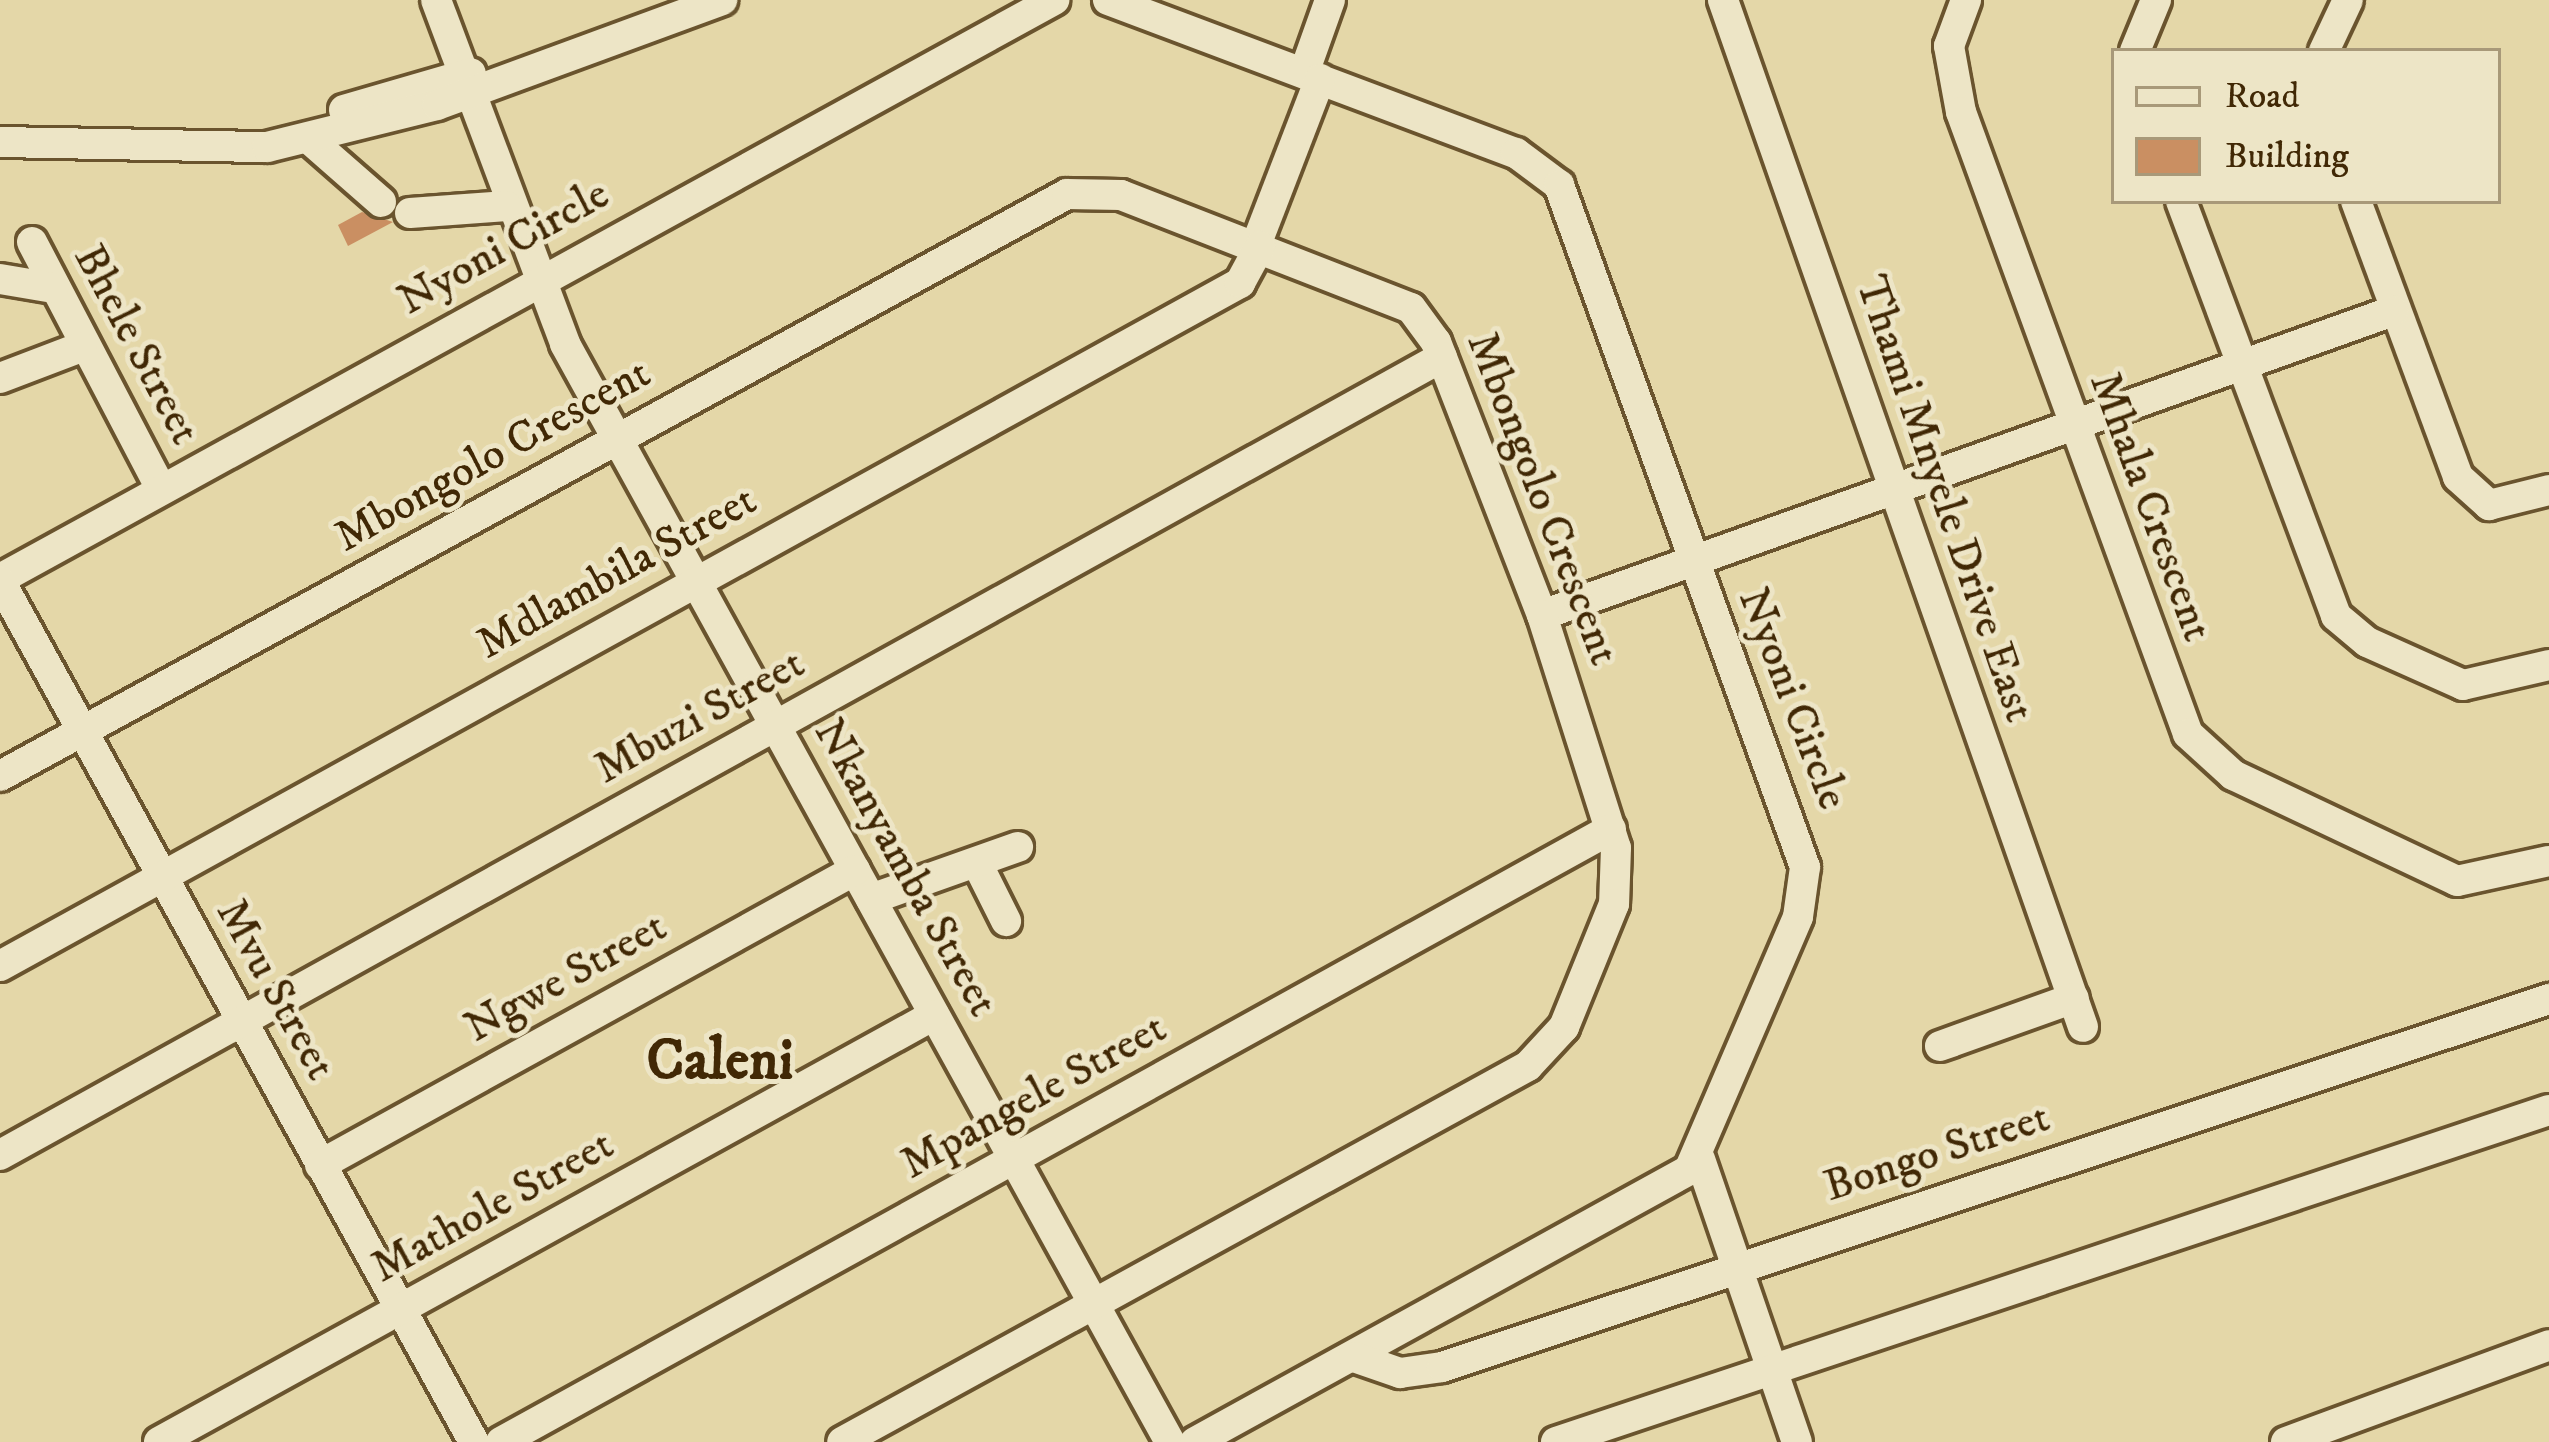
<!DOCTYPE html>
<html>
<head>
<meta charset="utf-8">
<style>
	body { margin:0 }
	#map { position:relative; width:2549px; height:1442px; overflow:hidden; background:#e4d7a8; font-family:"IM FELL DW Pica",serif }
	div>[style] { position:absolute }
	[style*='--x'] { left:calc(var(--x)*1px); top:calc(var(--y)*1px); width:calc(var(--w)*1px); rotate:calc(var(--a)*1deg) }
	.building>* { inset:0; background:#ca8f62 }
	.roads { filter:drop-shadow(3px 0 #6a542e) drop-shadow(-3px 0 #6a542e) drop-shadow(0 3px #6a542e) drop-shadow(0 -3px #6a542e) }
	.minor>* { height:30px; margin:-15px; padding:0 15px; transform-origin:15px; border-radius:15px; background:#ede5c6 }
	span { translate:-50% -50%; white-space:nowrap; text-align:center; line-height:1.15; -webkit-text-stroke:10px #ede5c6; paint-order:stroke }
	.street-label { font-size:45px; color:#412805 }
	.district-label { font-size:57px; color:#412805; font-weight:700 }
	.legend { position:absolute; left:2111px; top:48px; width:390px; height:156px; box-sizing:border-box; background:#ede5c6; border:3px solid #a89979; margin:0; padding:15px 21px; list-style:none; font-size:36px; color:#412805 }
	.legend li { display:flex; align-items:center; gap:24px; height:60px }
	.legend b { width:60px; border:3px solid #a89979 }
</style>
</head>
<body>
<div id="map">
	<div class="building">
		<div style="clip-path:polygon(362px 212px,393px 222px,348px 246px,338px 225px)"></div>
	</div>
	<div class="roads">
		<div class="minor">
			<div style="--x:436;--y:0;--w:367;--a:69.4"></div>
			<div style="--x:565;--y:344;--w:1254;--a:61.15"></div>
			<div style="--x:1108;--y:0;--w:436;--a:20.6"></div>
			<div style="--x:1516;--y:153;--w:54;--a:36.7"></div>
			<div style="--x:1559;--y:185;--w:725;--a:70.17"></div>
			<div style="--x:1805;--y:867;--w:50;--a:98"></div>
			<div style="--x:1798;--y:917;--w:275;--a:113.3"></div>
			<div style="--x:1689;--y:1170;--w:564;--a:151.16"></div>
			<div style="--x:1723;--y:0;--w:1088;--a:70.68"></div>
			<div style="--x:1966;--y:0;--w:49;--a:110.3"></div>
			<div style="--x:1949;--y:46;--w:67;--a:79.7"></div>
			<div style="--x:1961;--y:112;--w:662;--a:69.95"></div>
			<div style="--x:2188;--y:734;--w:61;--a:42.3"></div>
			<div style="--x:2233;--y:775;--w:248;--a:25.3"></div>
			<div style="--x:2457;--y:881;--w:94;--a:-12.3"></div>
			<div style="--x:2135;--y:51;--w:55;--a:-67.6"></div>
			<div style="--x:2324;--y:51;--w:56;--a:-64.8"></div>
			<div style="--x:1304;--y:73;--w:77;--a:-70.4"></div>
			<div style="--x:344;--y:110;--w:132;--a:-16.2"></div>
			<div style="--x:308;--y:138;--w:97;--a:41.2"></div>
			<div style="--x:0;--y:142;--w:267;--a:1.1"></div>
			<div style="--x:267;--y:147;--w:175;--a:-13.9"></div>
			<div style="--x:437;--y:105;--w:304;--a:-20.2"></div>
			<div style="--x:2181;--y:201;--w:443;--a:69.5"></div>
			<div style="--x:2336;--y:616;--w:40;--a:40"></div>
			<div style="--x:2367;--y:642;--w:105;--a:24.1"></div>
			<div style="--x:2463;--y:685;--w:88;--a:-13.1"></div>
			<div style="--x:2356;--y:201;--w:294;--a:69.7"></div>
			<div style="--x:2458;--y:477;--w:42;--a:42.1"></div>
			<div style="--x:2489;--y:505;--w:62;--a:-14"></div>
			<div style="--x:410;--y:213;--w:97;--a:-4.1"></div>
			<div style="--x:32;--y:242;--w:279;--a:62.4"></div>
			<div style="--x:1256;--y:245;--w:178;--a:-68.9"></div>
			<div style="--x:0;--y:279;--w:54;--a:9.6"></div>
			<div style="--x:0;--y:378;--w:87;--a:-20.9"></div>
			<div style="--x:0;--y:579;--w:1203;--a:-28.78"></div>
			<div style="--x:0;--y:581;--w:983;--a:61.17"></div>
			<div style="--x:1542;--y:615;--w:904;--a:-19.66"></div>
			<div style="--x:0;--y:776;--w:1215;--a:-28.61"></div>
			<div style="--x:1067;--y:194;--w:54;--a:1.1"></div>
			<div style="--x:1121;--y:195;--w:311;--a:21.3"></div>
			<div style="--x:1411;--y:308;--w:42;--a:53.7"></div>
			<div style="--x:1436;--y:342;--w:293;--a:68.8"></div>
			<div style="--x:1542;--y:615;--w:244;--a:72.4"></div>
			<div style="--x:1616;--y:848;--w:56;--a:92"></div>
			<div style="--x:1614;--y:904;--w:133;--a:112.1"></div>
			<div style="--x:1564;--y:1027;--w:53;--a:132.7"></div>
			<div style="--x:1528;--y:1066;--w:782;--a:151.27"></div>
			<div style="--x:977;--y:863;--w:65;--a:63.4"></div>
			<div style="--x:871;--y:899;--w:156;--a:-19.5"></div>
			<div style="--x:0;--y:966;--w:1416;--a:-28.85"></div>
			<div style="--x:1240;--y:283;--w:42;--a:-61.6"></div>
			<div style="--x:1940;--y:1046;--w:142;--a:-19.7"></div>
			<div style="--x:0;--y:1155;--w:1648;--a:-28.96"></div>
			<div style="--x:1700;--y:1159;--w:299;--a:71.1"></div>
			<div style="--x:320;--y:1165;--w:611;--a:-28.87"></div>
			<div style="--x:1354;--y:1357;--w:49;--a:19.2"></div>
			<div style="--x:1400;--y:1373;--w:42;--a:-8.1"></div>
			<div style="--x:1442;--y:1367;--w:1167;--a:-18.39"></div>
			<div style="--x:159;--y:1442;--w:885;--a:-28.85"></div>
			<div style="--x:501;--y:1442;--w:1268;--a:-28.91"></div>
			<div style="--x:1556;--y:1442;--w:1047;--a:-18.49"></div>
			<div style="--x:2286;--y:1442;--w:280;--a:-20.2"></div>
		</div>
	</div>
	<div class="street-label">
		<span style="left:504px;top:248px;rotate:-29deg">Nyoni Circle</span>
		<span style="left:136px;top:345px;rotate:62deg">Bhele Street</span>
		<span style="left:493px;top:456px;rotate:-29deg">Mbongolo Crescent</span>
		<span style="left:1542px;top:499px;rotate:69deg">Mbongolo Crescent</span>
		<span style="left:1944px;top:499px;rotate:71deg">Thami Mnyele Drive East</span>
		<span style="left:2150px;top:507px;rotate:70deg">Mhala Crescent</span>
		<span style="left:617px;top:573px;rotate:-29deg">Mdlambila Street</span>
		<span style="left:1792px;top:699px;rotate:69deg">Nyoni Circle</span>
		<span style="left:700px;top:717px;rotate:-29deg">Mbuzi Street</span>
		<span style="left:905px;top:868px;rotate:61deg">Nkanyamba Street</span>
		<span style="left:566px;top:978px;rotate:-29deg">Ngwe Street</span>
		<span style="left:275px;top:990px;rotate:61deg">Mvu Street</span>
		<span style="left:1034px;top:1097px;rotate:-29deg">Mpangele Street</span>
		<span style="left:1937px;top:1153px;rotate:-18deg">Bongo Street</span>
		<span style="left:493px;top:1207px;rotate:-29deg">Mathole Street</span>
	</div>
	<div class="district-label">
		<span style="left:720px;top:1062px">Caleni</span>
	</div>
	<ul class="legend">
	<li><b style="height:15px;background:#ede5c6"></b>Road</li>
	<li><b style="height:33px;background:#ca8f62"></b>Building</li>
	</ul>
</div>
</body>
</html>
